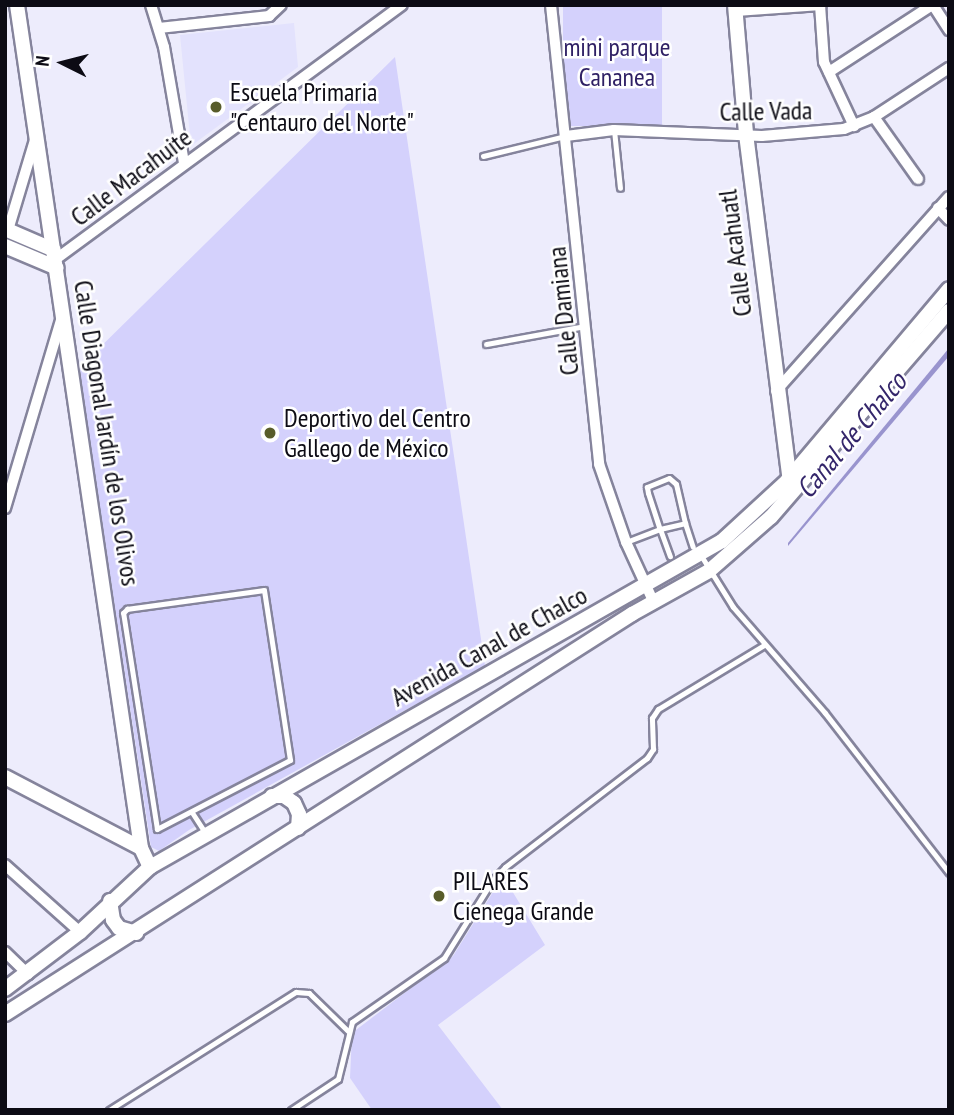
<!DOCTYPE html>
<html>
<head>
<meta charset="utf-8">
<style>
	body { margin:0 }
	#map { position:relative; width:954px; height:1115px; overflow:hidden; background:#edecfc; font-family:"PT Sans Narrow",sans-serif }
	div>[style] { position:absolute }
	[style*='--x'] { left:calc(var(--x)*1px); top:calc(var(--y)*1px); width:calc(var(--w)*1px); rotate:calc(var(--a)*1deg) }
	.built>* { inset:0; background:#e3e2fd }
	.green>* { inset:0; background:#d4d1fc; transform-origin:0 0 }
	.water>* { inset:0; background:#9994ce }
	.roads { filter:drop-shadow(2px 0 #85849c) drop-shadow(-2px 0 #85849c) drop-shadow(0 2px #85849c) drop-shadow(0 -2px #85849c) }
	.lane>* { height:5px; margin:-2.5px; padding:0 2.5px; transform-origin:2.5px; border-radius:2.5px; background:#fff }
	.street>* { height:10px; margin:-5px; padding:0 5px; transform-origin:5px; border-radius:5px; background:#fff }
	.secondary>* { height:14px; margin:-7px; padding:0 7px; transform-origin:7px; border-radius:7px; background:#fff }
	.dots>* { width:19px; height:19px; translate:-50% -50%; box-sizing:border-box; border:4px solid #fff; border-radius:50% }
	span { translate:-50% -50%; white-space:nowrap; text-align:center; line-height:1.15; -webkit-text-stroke:5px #fff; paint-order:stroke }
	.park-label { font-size:26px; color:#2e1f64 }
	.poi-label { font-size:26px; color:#0c0b14 }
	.left { translate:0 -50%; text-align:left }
	.street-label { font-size:26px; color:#0c0b14 }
	.water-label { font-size:28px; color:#34266b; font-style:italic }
	.frame { position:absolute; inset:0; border:7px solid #0c0b14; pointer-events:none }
	.north { position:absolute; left:28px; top:28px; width:70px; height:70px; -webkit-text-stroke:5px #fff; paint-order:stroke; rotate:276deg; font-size:19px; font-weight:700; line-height:28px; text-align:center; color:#0c0b14 }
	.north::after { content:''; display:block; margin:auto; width:24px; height:32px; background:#0c0b14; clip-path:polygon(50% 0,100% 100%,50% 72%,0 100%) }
</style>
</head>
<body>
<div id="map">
	<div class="built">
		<div style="clip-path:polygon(294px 23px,298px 67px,191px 146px,180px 35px)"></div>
	</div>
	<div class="green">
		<div style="left:563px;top:5px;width:99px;height:121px"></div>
		<div style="clip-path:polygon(395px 57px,485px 666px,189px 830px,159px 851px,151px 847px,79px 368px)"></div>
		<div style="clip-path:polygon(503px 876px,545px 945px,438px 1025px,503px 1110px,372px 1110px,350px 1078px,352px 1033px,453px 956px)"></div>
	</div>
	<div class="water">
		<div style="clip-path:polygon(949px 348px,949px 356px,788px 546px,788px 543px)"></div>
	</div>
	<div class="roads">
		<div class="lane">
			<div style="--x:614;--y:130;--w:58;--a:84.1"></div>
			<div style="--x:483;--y:156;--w:84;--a:-13.7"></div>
			<div style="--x:486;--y:344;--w:101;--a:-10.3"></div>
			<div style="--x:685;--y:523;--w:25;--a:72"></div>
			<div style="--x:626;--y:542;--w:36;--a:-21"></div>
			<div style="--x:660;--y:529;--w:26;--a:-13"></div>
			<div style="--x:685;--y:523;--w:40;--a:-103"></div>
			<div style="--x:676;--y:484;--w:9;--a:-139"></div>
			<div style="--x:669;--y:478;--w:24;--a:158"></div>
			<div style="--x:647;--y:487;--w:6;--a:81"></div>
			<div style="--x:648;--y:493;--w:38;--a:72"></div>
			<div style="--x:660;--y:529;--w:29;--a:70"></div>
			<div style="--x:700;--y:554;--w:62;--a:58.1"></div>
			<div style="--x:733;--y:607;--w:140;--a:49"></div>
			<div style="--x:825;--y:713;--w:202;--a:52.2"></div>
			<div style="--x:264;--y:590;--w:172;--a:81.3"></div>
			<div style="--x:290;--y:760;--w:150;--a:152.6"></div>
			<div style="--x:157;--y:829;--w:219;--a:-98.9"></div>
			<div style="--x:123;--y:613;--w:6;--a:-45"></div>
			<div style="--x:127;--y:609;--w:138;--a:-7.9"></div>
			<div style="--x:193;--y:814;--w:24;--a:57"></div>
			<div style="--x:109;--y:1110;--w:221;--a:-32.3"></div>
			<div style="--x:296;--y:992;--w:13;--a:4"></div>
			<div style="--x:309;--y:993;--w:54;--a:44.3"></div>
			<div style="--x:291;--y:1110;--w:56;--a:-33.4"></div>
			<div style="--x:338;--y:1079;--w:59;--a:-76.2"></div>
			<div style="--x:352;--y:1022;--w:112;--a:-34.8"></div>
			<div style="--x:444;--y:958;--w:91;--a:-58.1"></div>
			<div style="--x:492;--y:881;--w:19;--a:-47"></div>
			<div style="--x:505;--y:867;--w:179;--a:-37.5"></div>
			<div style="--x:647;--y:758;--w:11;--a:-56"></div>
			<div style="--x:653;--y:749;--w:31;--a:-92"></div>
			<div style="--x:652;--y:718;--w:11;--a:-56"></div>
			<div style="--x:658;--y:709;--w:124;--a:-31.1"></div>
		</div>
		<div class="street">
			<div style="--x:151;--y:5;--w:44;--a:72.8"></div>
			<div style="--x:164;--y:47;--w:118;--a:80.2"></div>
			<div style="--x:551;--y:5;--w:462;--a:84"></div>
			<div style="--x:599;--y:464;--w:83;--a:70.9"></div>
			<div style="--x:626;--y:542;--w:67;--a:65.3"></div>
			<div style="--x:820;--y:5;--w:57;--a:86"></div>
			<div style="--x:824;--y:62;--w:71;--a:64.9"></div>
			<div style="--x:933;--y:5;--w:30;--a:57"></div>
			<div style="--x:736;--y:11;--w:85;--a:-4"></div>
			<div style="--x:159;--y:28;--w:111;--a:-6.2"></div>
			<div style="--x:269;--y:16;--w:16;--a:-43"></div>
			<div style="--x:829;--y:72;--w:123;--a:-33"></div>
			<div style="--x:874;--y:117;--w:76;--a:54.6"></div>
			<div style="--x:566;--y:136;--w:48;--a:-7.1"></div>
			<div style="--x:614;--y:130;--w:148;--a:2.3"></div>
			<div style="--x:762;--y:136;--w:82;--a:-4.9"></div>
			<div style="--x:844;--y:129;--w:32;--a:-22"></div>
			<div style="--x:874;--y:117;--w:90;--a:-33.2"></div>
			<div style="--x:938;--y:208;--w:16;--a:47"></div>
			<div style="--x:8;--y:230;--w:94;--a:-73.3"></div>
			<div style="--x:56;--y:259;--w:429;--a:-36.3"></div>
			<div style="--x:776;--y:391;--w:260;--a:-48.3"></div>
			<div style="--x:5;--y:508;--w:196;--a:-73.4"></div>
			<div style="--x:5;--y:865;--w:101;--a:41.8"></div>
			<div style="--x:5;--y:952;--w:32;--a:44"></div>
		</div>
		<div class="secondary">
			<div style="--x:17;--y:5;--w:852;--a:81.63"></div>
			<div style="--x:141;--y:848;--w:21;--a:65"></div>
			<div style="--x:735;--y:5;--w:129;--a:85.1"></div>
			<div style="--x:746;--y:134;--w:353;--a:82.8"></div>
			<div style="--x:5;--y:229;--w:53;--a:23.2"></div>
			<div style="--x:5;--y:246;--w:56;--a:22.9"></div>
			<div style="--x:5;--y:777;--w:153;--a:27.6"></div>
			<div style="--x:272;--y:796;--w:12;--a:0"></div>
			<div style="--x:284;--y:796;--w:12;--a:35"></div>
			<div style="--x:294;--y:803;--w:12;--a:66"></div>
			<div style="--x:299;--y:814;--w:14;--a:94"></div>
			<div style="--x:110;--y:901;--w:19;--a:81"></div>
			<div style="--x:113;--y:920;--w:10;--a:53"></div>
			<div style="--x:119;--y:928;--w:18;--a:16"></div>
			<div style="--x:5;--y:989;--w:94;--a:-37.2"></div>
			<div style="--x:80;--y:932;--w:96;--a:-42.9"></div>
			<div style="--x:150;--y:867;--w:658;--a:-29.68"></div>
			<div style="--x:722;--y:541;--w:88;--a:-42.7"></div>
			<div style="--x:787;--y:481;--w:251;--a:-49.8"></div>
			<div style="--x:5;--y:1014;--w:744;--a:-32.54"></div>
			<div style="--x:632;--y:614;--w:88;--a:-29.2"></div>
			<div style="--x:709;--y:571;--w:82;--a:-41.1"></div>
			<div style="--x:771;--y:517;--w:272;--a:-49.2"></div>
		</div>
	</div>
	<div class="dots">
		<div style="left:216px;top:107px;background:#585c2a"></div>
		<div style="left:270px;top:433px;background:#585c2a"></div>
		<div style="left:439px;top:896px;background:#585c2a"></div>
	</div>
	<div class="park-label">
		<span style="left:617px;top:62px">mini parque<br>Cananea</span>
	</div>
	<div class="poi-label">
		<span class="left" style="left:230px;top:107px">Escuela Primaria<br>"Centauro del Norte"</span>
		<span class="left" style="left:284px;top:433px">Deportivo del Centro<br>Gallego de México</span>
		<span class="left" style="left:453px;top:896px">PILARES<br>Cienega Grande</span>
	</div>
	<div class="street-label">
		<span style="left:766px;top:111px;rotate:-1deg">Calle Vada</span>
		<span style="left:131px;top:177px;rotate:-37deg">Calle Macahuite</span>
		<span style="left:735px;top:253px;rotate:-97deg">Calle Acahuatl</span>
		<span style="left:563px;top:311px;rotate:-96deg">Calle Damiana</span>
		<span style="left:107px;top:433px;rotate:81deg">Calle Diagonal Jardín de los Olivos</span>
		<span style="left:489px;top:646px;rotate:-29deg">Avenida Canal de Chalco</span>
	</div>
	<div class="water-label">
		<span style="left:851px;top:435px;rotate:-50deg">Canal de Chalco</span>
	</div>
	<div class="frame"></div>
	<div class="north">N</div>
</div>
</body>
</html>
